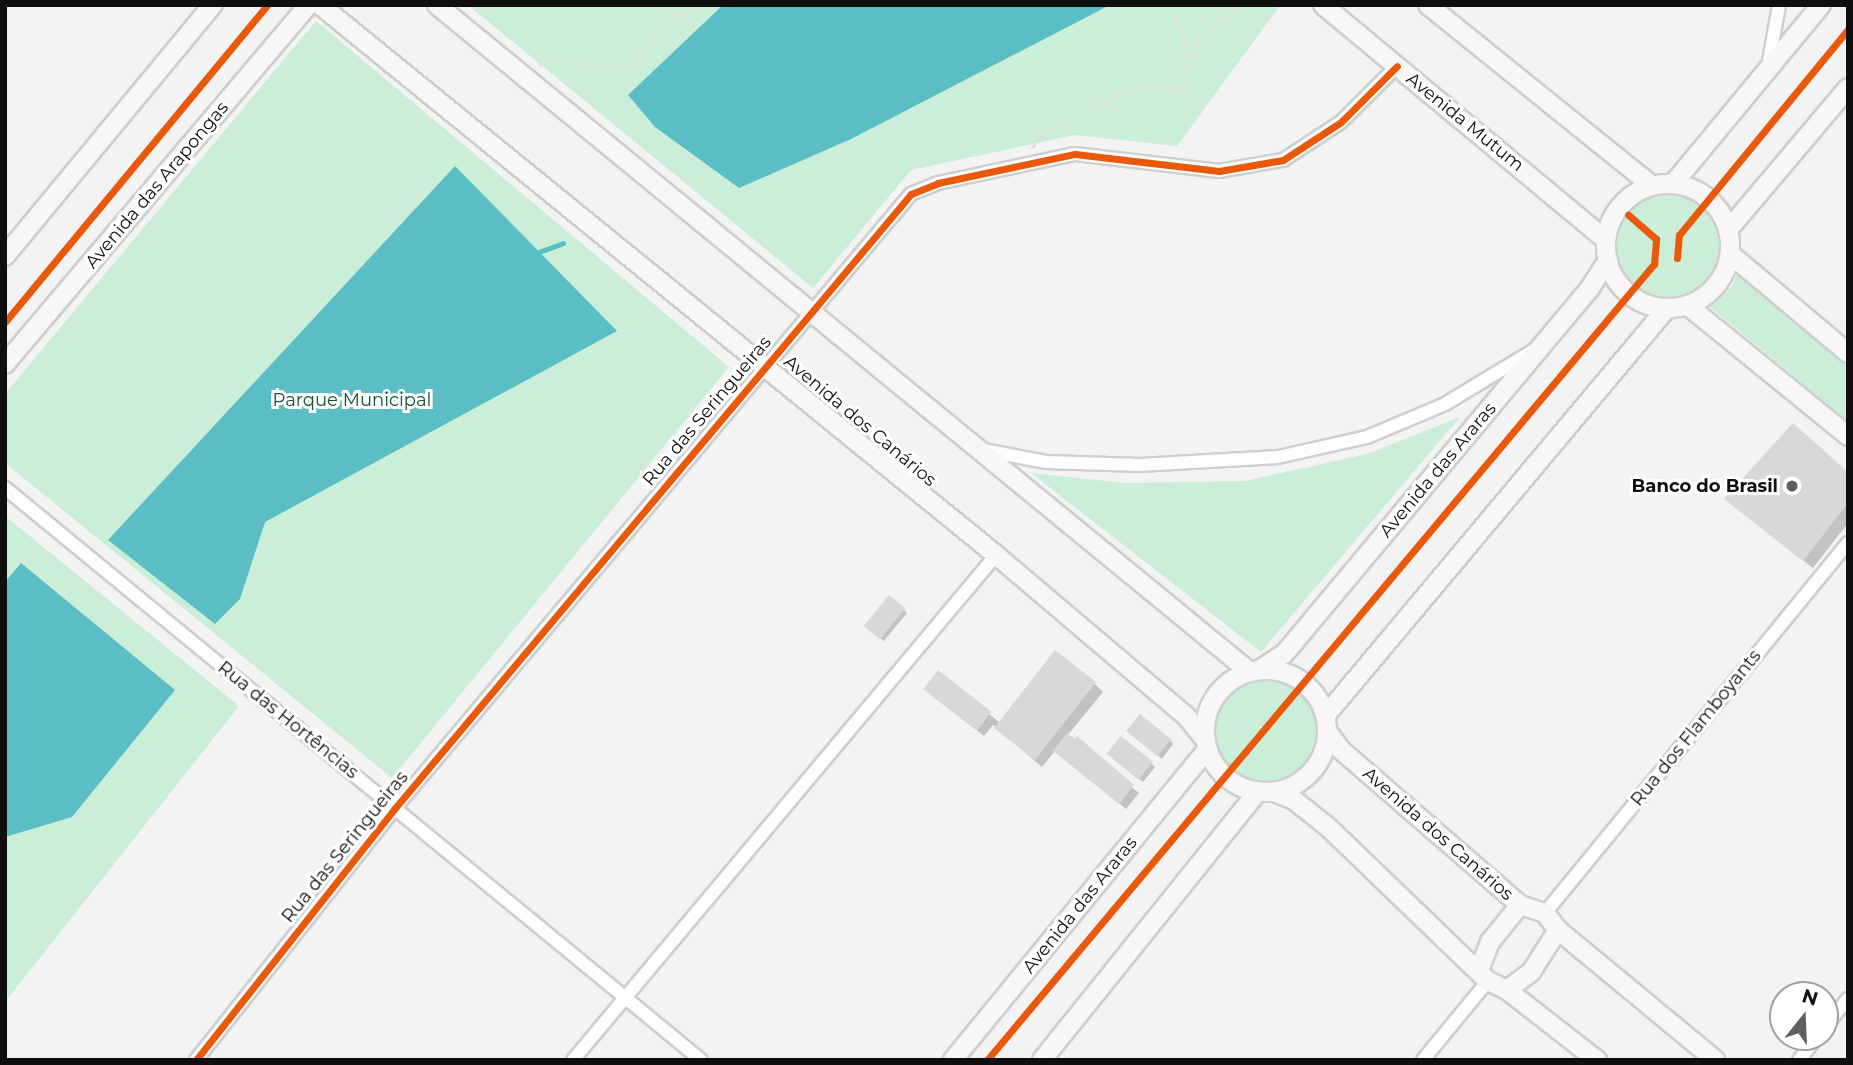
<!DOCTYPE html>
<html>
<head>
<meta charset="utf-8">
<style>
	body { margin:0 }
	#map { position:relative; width:1853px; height:1065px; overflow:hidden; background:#f3f3f4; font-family:Montserrat,sans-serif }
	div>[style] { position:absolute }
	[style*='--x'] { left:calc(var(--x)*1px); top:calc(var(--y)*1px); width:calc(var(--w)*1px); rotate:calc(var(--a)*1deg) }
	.green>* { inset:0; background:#caeed7 }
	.round { border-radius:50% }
	.water>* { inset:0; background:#5bbec5 }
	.shadow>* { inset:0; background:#0003 }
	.stream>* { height:5px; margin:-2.5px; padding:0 2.5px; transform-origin:2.5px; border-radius:2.5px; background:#5bbec5 }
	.building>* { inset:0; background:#d8d8d8; transform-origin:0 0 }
	.path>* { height:2.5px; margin-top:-1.25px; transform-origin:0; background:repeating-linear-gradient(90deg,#dfdfe0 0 5px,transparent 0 10px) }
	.roads { filter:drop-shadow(2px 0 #cfcfd0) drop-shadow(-2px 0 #cfcfd0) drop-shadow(0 2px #cfcfd0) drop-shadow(0 -2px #cfcfd0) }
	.street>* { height:12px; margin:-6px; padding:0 6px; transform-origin:6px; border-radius:6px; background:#fdfdfd }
	.secondary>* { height:18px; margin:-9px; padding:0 9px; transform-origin:9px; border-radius:9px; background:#f8f6f7 }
	.secondary>.ring { margin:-9px; padding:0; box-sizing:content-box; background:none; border:18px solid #f8f6f7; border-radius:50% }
	.cycleway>* { height:7px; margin:-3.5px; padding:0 3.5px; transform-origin:3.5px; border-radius:3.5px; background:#e8590c }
	.dots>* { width:19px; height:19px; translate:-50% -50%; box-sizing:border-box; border:4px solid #fff; border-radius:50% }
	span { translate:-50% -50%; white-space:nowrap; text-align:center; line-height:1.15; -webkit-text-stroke:6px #fff; paint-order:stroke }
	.street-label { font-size:18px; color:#0f0f10 }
	.park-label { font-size:18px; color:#145231 }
	.poi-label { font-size:18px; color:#0f0f10; font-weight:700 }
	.right { translate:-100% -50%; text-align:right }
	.frame { position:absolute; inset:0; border:7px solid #0f0f10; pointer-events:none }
	.north { position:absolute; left:1769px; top:981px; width:70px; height:70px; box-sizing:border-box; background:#fff; border:2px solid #9f9f9f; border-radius:50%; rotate:18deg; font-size:19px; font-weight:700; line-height:28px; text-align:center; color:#0f0f10 }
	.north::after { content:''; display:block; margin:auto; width:24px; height:32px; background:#5f5f60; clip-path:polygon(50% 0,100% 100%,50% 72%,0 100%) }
</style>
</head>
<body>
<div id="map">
	<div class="green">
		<div style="clip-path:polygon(468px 5px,1277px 5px,1279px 7px,1177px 146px,1075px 135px,911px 170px,813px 288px)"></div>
		<div style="clip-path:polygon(316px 21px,729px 367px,392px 778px,5px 463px,5px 394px)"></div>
		<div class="round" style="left:1617px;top:195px;width:102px;height:102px"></div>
		<div style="clip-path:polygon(1738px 272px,1848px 363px,1848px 421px,1710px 307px,1732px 286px)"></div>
		<div style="clip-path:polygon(1460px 417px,1261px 652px,1031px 473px,1125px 483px,1245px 481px,1367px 454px)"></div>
		<div style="clip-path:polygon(5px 516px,239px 706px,5px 1002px)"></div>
		<div class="round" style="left:1214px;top:679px;width:104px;height:104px"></div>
	</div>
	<div class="water">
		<div style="clip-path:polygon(723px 5px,1110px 5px,851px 139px,739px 188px,655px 127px,628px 95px)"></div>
		<div style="clip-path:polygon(455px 166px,617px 331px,265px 522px,240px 599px,215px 624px,108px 540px)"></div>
		<div style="clip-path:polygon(21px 563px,175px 690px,72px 817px,5px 837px,5px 582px)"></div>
	</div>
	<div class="shadow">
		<div style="clip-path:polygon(1848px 475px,1848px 523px,1813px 568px,1726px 499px)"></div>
		<div style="clip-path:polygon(903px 609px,907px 613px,884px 641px,869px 630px)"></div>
		<div style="clip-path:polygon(938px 672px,999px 722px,1094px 683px,1103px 692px,1067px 736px,1139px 793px,1126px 809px,1055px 751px,1042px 767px,993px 725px,984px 736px,931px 695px)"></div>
		<div style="clip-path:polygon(1132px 735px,1170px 740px,1173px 744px,1162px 759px)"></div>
		<div style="clip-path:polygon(1113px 757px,1151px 763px,1155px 767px,1143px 782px)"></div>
	</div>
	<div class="stream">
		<div style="--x:533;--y:254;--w:32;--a:-20"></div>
	</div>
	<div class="building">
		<div style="clip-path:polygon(1793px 423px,1848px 472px,1848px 503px,1803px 561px,1724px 499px)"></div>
		<div style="left:889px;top:595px;width:21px;height:40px;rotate:39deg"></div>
		<div style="left:1055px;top:650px;width:52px;height:99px;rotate:38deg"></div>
		<div style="left:938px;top:670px;width:68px;height:24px;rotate:38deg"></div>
		<div style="left:1140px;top:714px;width:40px;height:22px;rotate:39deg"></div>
		<div style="clip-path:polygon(1067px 733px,1075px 739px,1077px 736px,1134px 785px,1119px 804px,1053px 751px)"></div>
		<div style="left:1121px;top:736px;width:41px;height:23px;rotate:39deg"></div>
	</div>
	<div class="path">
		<div style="--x:667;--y:5;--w:18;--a:41"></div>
		<div style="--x:1172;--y:5;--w:52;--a:72.3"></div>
		<div style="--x:539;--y:66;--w:10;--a:-37"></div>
		<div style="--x:547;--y:60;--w:81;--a:4.9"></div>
		<div style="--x:628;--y:67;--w:89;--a:-44.1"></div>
		<div style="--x:1032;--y:148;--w:15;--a:-53"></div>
		<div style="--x:1041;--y:136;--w:83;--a:-28.7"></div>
		<div style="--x:1114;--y:96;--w:33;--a:-16"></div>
		<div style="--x:1146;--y:87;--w:37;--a:2"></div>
		<div style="--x:1183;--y:88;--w:32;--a:-79"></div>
		<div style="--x:1189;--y:57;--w:14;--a:-56"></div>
		<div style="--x:1197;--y:45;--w:59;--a:-42.9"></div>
	</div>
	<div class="roads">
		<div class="street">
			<div style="--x:1768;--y:67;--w:63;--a:-79.9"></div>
			<div style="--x:983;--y:450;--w:64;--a:10.8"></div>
			<div style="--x:1046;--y:462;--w:94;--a:1.8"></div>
			<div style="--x:1140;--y:465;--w:138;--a:-3.3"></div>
			<div style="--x:1278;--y:457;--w:91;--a:-12.7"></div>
			<div style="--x:1367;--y:437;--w:85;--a:-22.9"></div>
			<div style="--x:1445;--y:404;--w:104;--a:-31.2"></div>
			<div style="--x:5;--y:488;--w:901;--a:39.41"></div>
			<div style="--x:1545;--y:913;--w:478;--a:-50.7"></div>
			<div style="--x:1825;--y:1027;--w:36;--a:-51"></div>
			<div style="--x:196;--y:1060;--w:321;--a:-51.7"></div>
			<div style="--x:395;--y:808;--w:802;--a:-49.96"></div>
			<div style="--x:911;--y:194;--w:29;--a:-22"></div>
			<div style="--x:938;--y:183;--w:140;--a:-12"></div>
			<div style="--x:1075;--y:154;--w:145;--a:6.7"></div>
			<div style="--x:1219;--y:171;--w:65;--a:-9.8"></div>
			<div style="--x:1283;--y:160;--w:69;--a:-33.2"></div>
			<div style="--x:1341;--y:122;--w:79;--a:-45"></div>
			<div style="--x:573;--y:1060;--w:659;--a:-50.05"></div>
			<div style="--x:1423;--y:1060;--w:102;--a:-50.6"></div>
			<div style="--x:1799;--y:1060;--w:29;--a:-52"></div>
		</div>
		<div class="secondary">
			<div style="--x:320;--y:5;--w:871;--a:39.13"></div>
			<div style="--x:996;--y:555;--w:249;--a:40.3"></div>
			<div style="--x:1186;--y:716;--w:32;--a:51"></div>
			<div style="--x:437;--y:5;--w:1052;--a:39.37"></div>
			<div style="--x:1323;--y:5;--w:368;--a:39.7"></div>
			<div style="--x:1428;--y:5;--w:288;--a:38.9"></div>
			<div style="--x:1673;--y:184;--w:232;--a:-50.4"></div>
			<div class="ring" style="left:1606px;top:184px;width:106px;height:106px"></div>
			<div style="--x:1728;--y:230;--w:186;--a:-49.8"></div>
			<div style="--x:1730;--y:254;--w:154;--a:40"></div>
			<div style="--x:5;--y:256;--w:326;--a:-50.4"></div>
			<div style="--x:1687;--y:305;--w:208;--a:39.1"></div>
			<div style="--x:5;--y:364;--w:470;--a:-49.8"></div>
			<div style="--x:1259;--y:670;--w:30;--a:-33"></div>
			<div style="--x:1284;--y:654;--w:477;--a:-50.1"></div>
			<div style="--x:1590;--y:288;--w:33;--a:-57"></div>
			<div class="ring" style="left:1205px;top:670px;width:104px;height:104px"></div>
			<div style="--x:1326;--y:715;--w:531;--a:-50.04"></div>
			<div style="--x:1328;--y:732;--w:22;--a:54"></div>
			<div style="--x:1341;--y:750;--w:237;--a:40.9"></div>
			<div style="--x:1520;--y:905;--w:26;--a:18"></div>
			<div style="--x:1545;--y:913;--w:21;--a:53"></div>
			<div style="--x:1558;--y:930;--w:204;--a:39.6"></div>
			<div style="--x:1274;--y:792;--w:22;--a:22"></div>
			<div style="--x:1294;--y:800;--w:43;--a:38.5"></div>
			<div style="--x:1328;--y:827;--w:222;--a:43.9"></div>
			<div style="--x:1488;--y:981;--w:21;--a:25"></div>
			<div style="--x:1507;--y:990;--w:114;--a:37.9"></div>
			<div style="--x:1480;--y:968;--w:28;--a:-69"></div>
			<div style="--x:1490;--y:942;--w:48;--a:-51"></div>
			<div style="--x:1507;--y:990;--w:30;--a:-37"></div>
			<div style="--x:1531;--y:972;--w:50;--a:-57.3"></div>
			<div style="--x:953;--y:1060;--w:402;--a:-50.7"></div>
			<div style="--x:1042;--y:1060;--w:345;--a:-51.2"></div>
		</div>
	</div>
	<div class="cycleway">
		<div style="--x:1677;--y:258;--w:23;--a:-85"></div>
		<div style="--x:1679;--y:235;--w:266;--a:-50.6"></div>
		<div style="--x:5;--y:322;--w:411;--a:-50.4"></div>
		<div style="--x:196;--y:1060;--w:321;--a:-51.7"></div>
		<div style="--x:395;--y:808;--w:802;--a:-49.96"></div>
		<div style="--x:911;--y:194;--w:29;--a:-22"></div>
		<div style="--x:938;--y:183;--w:140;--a:-12"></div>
		<div style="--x:1075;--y:154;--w:145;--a:6.7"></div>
		<div style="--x:1219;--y:171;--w:65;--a:-9.8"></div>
		<div style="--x:1283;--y:160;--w:69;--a:-33.2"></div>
		<div style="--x:1341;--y:122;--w:79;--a:-45"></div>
		<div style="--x:987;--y:1060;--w:1039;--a:-50.04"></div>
		<div style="--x:1654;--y:264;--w:25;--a:-85"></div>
		<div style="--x:1656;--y:239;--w:37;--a:-139"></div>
	</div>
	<div class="dots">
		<div style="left:1792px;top:486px;background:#5f5f60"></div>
	</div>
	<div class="street-label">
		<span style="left:1465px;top:122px;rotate:39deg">Avenida Mutum</span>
		<span style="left:157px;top:185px;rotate:-50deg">Avenida das Arapongas</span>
		<span style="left:707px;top:411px;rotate:-50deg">Rua das Seringueiras</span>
		<span style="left:860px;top:421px;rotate:40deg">Avenida dos Canários</span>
		<span style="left:1438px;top:470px;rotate:-50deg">Avenida das Araras</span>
		<span style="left:288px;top:720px;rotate:39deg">Rua das Hortências</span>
		<span style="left:1696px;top:728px;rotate:-51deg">Rua dos Flamboyants</span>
		<span style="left:1438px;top:834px;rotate:41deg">Avenida dos Canários</span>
		<span style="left:345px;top:847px;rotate:-51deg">Rua das Seringueiras</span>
		<span style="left:1080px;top:905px;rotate:-51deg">Avenida das Araras</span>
	</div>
	<div class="park-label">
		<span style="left:352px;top:400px">Parque Municipal</span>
	</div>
	<div class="poi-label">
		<span class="right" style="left:1778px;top:486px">Banco do Brasil</span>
	</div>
	<div class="frame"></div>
	<div class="north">N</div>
</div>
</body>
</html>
